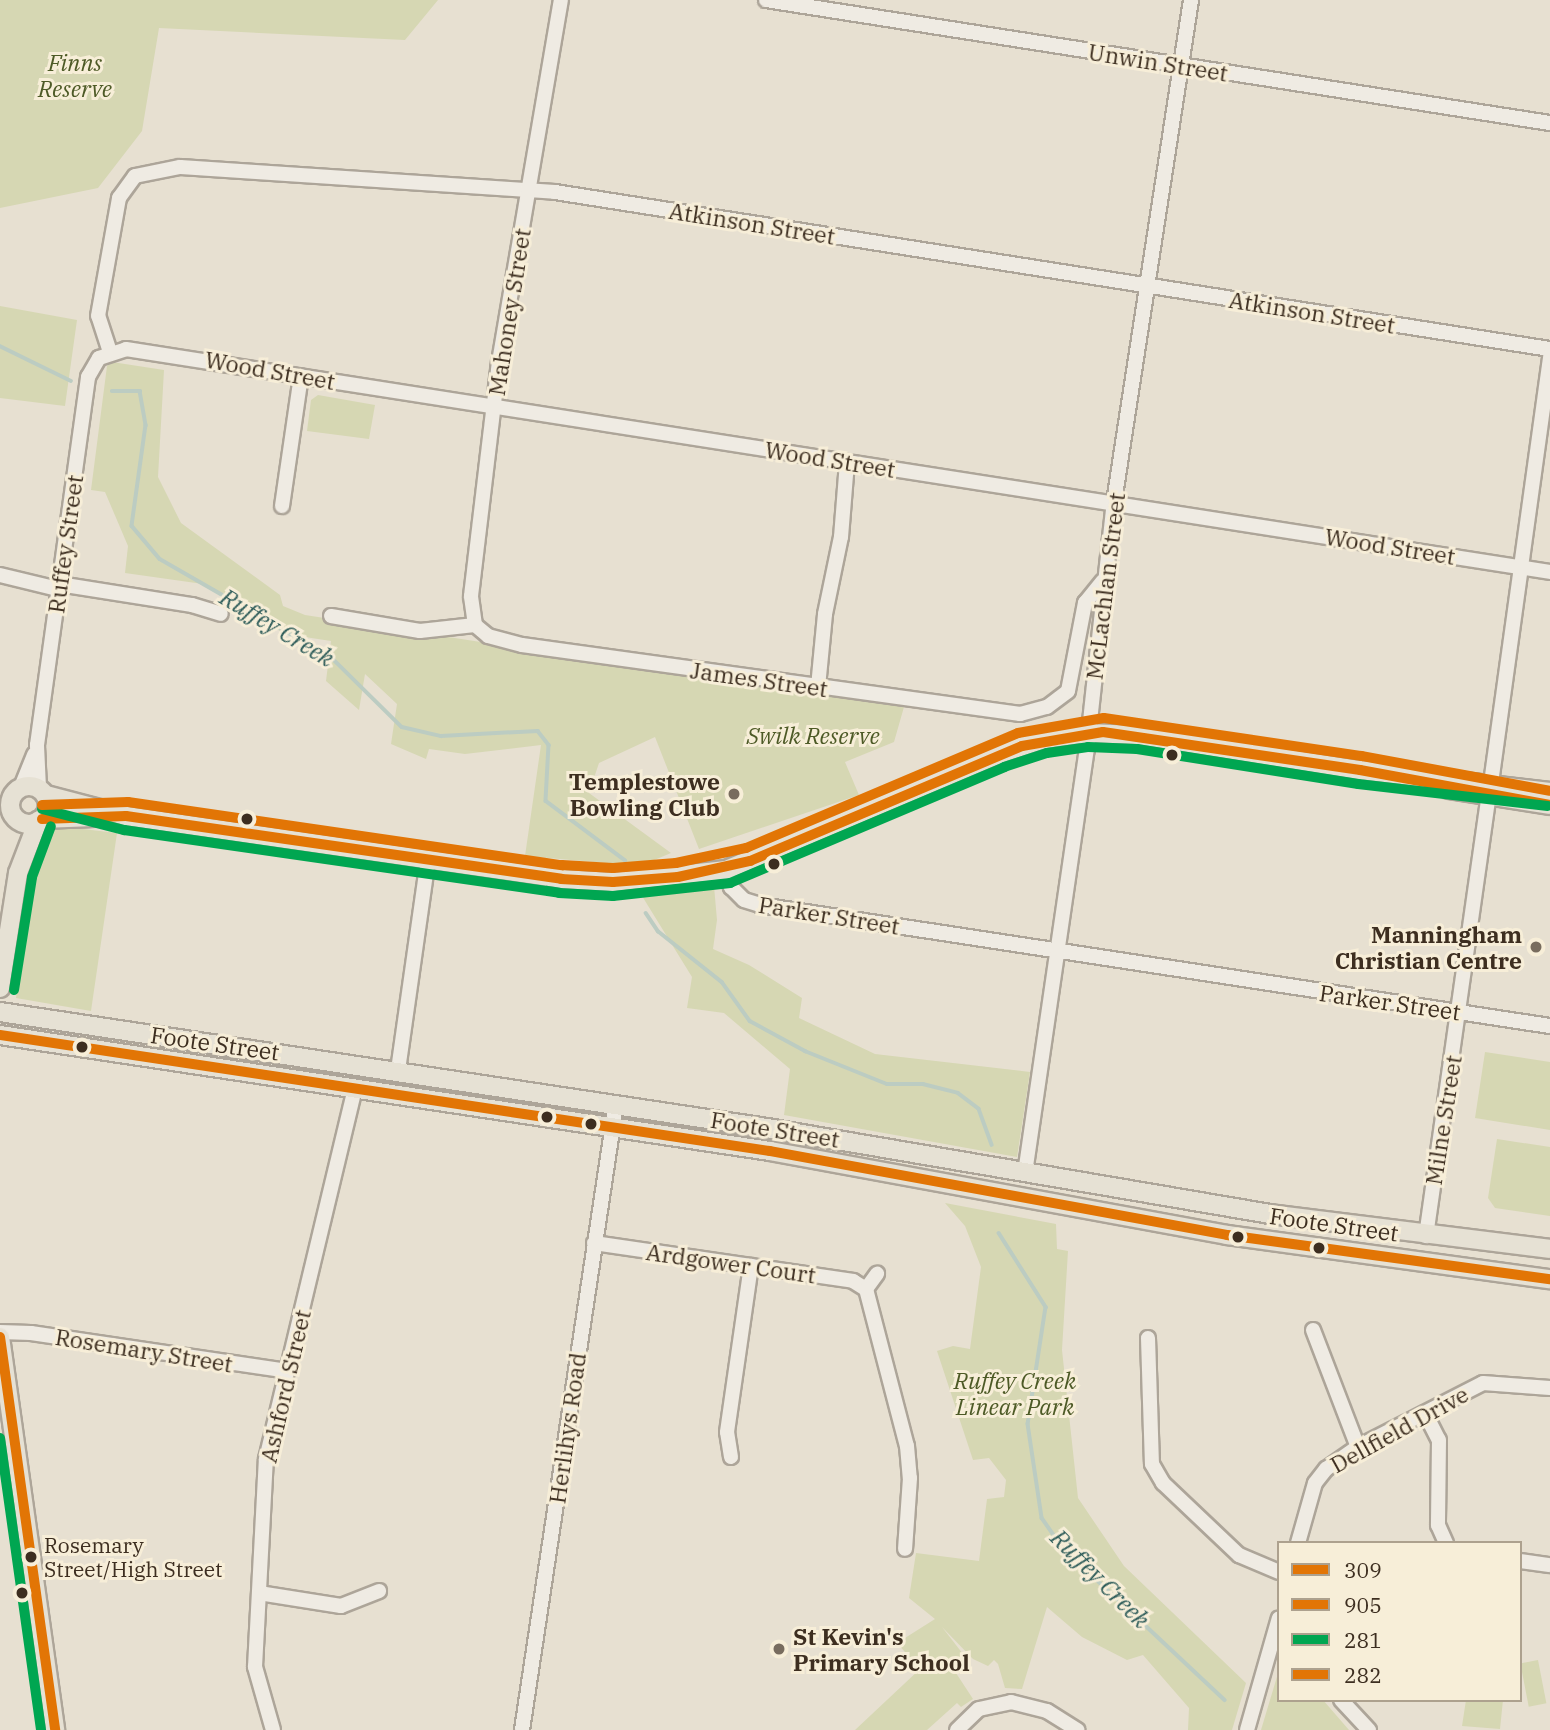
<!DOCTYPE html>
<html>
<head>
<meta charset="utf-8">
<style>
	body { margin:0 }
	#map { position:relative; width:1550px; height:1730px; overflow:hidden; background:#e7e0d1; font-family:"IBM Plex Serif",serif }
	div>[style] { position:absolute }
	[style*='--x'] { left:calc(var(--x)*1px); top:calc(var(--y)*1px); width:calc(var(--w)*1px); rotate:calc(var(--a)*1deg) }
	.green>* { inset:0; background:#d6d7b3; transform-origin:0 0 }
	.stream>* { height:3.5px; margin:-1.75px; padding:0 1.75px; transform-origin:1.75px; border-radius:1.75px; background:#bcccc2 }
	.roads { filter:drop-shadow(2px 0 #ada599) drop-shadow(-2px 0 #ada599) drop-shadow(0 2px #ada599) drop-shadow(0 -2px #ada599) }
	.minor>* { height:14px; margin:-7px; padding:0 7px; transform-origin:7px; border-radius:7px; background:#efebe3 }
	.major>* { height:18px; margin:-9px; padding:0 9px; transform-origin:9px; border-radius:9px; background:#e6e1d4 }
	.major>.ring { margin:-9px; padding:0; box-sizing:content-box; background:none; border:18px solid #e6e1d4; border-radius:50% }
	.bus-1>* { height:10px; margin:-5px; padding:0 5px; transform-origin:5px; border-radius:5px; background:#e27505 }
	.bus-2>* { height:10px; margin:-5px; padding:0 5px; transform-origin:5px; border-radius:5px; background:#e27505 }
	.bus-3>* { height:10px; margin:-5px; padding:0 5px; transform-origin:5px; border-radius:5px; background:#00a651 }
	.bus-4>* { height:10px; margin:-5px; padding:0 5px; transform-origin:5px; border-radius:5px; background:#e27505 }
	.dots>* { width:19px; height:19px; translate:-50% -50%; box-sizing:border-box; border:4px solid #f7eed8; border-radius:50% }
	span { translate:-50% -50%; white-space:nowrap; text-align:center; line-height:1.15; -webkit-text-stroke:6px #f7eed8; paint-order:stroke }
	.bus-label { font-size:21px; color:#3d2e20 }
	.left { translate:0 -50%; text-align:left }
	.park-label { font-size:23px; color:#4d5a26; font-style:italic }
	.street-label { font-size:23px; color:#3d2e20 }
	.poi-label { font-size:23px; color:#3d2e20; font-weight:700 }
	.right { translate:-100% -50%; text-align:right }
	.water-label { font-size:24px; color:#2f5d5a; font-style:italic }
	.legend { position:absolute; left:1277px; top:1541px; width:245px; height:161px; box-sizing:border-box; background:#f7eed8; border:2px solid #ada18e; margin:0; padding:9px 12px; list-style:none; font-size:21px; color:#3d2e20 }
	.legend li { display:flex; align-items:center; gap:14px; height:35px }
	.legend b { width:35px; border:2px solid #ada18e }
</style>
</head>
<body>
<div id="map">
	<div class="green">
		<div style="clip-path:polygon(0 0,438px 0,405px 40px,159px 28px,142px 131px,98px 188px,0 208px)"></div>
		<div style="clip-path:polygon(0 306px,77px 320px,65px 406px,0 398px)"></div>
		<div style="clip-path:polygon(112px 362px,164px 370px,158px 477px,181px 523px,280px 595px,283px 606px,305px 615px,904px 707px,894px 742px,845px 762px,859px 795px,699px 849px,655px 737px,599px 763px,589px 793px,671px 853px,640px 866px,525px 856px,541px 745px,465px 754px,429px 749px,426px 759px,391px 744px,397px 704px,365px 674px,359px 710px,326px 681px,331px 641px,285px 634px,203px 584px,125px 573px,128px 546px,105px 492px,91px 490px,107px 366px)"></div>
		<div style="clip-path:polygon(318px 395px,375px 405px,369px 439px,307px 431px,311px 400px)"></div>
		<div style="clip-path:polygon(57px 826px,117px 833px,91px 1011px,16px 998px,40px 840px)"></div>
		<div style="clip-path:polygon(714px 886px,717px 920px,713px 949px,749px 965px,802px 998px,799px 1018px,875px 1054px,1030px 1072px,1017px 1157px,784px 1115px,790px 1069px,724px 1013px,687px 1008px,692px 977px,642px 896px)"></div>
		<div style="clip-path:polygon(1485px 1052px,1550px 1062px,1550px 1130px,1475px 1118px)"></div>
		<div style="clip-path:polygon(1497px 1139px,1550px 1147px,1550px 1216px,1495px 1208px,1488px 1198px)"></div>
		<div style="clip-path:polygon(945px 1203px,1056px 1224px,1057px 1249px,1068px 1251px,1062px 1350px,1078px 1498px,1124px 1566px,1246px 1683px,1232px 1730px,1188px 1730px,1189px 1708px,1143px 1655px,1127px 1660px,1082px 1637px,1047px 1607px,1022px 1689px,1005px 1688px,998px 1664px,994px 1660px,988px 1666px,973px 1659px,942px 1627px,963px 1654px,956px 1673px,973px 1699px,961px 1707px,957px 1703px,927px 1730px,855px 1730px,920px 1669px,897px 1643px,935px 1619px,909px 1598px,916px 1553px,979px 1561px,987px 1499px,1004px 1497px,1006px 1480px,989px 1458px,973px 1460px,937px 1351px,953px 1346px,970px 1349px,981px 1267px,965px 1226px)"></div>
		<div style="left:1538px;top:1660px;width:44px;height:18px;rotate:79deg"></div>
		<div style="clip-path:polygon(1279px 1670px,1279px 1700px,1323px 1700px,1349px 1730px,1261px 1730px)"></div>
		<div style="clip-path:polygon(1466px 1700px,1503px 1700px,1500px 1729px,1462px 1726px)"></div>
	</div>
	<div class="stream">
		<div style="--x:0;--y:346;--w:79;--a:26.2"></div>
		<div style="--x:112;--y:391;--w:28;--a:0"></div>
		<div style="--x:140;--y:391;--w:35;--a:80"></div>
		<div style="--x:146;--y:425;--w:102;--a:97.9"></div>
		<div style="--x:132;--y:526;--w:43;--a:49.7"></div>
		<div style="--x:160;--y:559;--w:198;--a:29.9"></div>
		<div style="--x:332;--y:658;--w:98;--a:44.6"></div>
		<div style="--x:402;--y:727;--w:40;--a:13"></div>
		<div style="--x:441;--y:736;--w:97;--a:-3"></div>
		<div style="--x:538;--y:731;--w:18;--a:52"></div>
		<div style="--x:549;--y:745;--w:56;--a:93.1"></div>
		<div style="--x:546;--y:801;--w:99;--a:36.8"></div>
		<div style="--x:646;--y:913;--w:22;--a:56"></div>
		<div style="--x:658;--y:931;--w:82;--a:38.6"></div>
		<div style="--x:722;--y:982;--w:48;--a:54.3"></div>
		<div style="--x:750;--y:1021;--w:63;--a:28.6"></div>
		<div style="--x:805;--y:1051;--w:88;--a:21.9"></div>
		<div style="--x:887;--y:1084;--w:36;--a:0"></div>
		<div style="--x:923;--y:1084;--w:36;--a:14"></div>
		<div style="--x:958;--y:1093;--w:26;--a:37"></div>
		<div style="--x:979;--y:1109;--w:38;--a:70"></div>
		<div style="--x:999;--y:1233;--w:88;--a:57.6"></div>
		<div style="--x:1046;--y:1307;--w:118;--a:98.7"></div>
		<div style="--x:1028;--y:1424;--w:95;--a:81.5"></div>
		<div style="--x:1042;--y:1518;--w:37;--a:55"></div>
		<div style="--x:1063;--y:1548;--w:222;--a:43.2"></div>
	</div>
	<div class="roads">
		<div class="minor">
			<div style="--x:766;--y:0;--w:794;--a:8.92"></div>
			<div style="--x:110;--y:352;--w:38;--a:-108"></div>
			<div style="--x:98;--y:316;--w:120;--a:-79.9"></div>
			<div style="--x:119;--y:198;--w:27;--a:-54"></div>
			<div style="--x:135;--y:176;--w:46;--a:-11.3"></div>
			<div style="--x:180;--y:167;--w:376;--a:3.8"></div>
			<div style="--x:555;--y:192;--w:1007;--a:8.97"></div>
			<div style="--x:282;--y:506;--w:131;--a:-81.7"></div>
			<div style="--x:0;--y:575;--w:60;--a:13.6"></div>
			<div style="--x:59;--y:584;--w:135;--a:9"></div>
			<div style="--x:192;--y:605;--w:30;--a:17"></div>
			<div style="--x:331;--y:616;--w:90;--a:9.6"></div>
			<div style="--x:420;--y:631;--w:55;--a:-6.2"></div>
			<div style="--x:475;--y:625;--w:17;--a:40"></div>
			<div style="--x:488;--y:636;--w:35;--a:15"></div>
			<div style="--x:522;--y:645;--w:503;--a:7.89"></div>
			<div style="--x:1020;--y:714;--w:28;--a:-15"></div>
			<div style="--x:1047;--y:707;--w:26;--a:-37"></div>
			<div style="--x:1068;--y:691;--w:90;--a:-79.1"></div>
			<div style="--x:1085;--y:603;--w:28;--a:-51"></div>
			<div style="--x:475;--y:625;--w:29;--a:-98"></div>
			<div style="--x:471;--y:596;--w:236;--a:-83.2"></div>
			<div style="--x:499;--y:362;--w:367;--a:-80.3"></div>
			<div style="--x:818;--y:687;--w:73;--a:-84.5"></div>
			<div style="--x:825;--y:614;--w:79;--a:-78.3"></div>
			<div style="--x:841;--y:537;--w:75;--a:-85.4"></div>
			<div style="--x:1491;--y:783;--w:431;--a:-82.1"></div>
			<div style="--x:21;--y:787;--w:35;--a:-68"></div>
			<div style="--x:39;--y:788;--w:43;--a:-92.7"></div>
			<div style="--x:37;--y:745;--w:372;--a:-82.1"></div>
			<div style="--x:88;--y:377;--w:22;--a:-60"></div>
			<div style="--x:99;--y:358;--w:28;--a:-18"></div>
			<div style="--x:126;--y:349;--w:1441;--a:8.9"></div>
			<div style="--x:726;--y:870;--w:18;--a:74"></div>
			<div style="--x:731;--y:887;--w:18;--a:45"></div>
			<div style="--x:744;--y:900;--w:17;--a:17"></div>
			<div style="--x:760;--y:905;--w:799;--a:8.71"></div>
			<div style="--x:398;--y:1070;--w:212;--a:-81.9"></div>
			<div style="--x:1025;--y:1173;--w:429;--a:-81.7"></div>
			<div style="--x:1087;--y:749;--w:248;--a:-83.8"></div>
			<div style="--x:1114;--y:502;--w:508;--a:-81.28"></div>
			<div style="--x:1426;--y:1236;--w:444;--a:-81.9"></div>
			<div style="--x:594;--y:1243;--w:262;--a:8.3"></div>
			<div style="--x:853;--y:1281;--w:15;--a:32"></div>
			<div style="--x:866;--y:1289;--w:19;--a:-54"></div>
			<div style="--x:866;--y:1289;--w:162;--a:75.4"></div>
			<div style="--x:907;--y:1446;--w:32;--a:85"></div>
			<div style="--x:910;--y:1478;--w:71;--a:94"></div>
			<div style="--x:1313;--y:1330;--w:125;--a:69"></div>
			<div style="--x:0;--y:1332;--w:31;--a:2"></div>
			<div style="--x:31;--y:1333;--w:259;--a:8.4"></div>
			<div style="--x:1148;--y:1338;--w:126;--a:88.2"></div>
			<div style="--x:1152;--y:1464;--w:22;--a:60"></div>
			<div style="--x:1163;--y:1483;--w:105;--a:43.5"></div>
			<div style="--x:1239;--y:1555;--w:43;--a:23"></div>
			<div style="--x:1425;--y:1413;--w:30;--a:63"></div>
			<div style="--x:1439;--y:1440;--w:85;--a:90.7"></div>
			<div style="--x:1438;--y:1525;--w:20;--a:66"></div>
			<div style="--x:731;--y:1457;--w:25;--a:-99"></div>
			<div style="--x:727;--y:1432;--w:168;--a:-81.8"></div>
			<div style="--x:1298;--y:1543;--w:62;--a:-74.2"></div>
			<div style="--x:1315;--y:1483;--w:18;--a:-52"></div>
			<div style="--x:1326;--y:1469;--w:39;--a:-35"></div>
			<div style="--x:1358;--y:1447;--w:140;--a:-27.1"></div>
			<div style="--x:1483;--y:1383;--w:67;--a:4.3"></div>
			<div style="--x:1520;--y:1561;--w:30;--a:8"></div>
			<div style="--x:259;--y:1593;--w:83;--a:9"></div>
			<div style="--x:341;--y:1606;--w:41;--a:-21.5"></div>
			<div style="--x:1341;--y:1700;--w:41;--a:47"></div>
			<div style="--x:273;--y:1730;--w:66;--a:-105.9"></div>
			<div style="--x:255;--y:1667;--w:208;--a:-87"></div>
			<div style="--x:266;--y:1459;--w:382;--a:-76.5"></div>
			<div style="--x:522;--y:1730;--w:633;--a:-81.46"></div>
			<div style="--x:957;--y:1730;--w:30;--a:-44"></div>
			<div style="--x:979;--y:1709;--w:33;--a:-12"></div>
			<div style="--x:1011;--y:1702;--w:37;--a:14"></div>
			<div style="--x:1047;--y:1711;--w:36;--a:32"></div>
			<div style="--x:1247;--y:1730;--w:116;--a:-74.1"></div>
		</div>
		<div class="major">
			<div class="ring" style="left:10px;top:786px;width:20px;height:20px"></div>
			<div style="--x:1449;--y:789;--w:102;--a:9"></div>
			<div style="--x:46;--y:795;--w:83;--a:14.7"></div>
			<div style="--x:126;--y:816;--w:440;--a:8.2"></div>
			<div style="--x:561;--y:879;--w:52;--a:3.3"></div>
			<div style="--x:613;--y:882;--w:114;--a:-6.1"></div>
			<div style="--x:726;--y:870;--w:297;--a:-23"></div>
			<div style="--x:999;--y:754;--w:47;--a:-18.4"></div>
			<div style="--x:1044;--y:739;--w:43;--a:-7.9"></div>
			<div style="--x:1087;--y:733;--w:51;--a:2.2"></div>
			<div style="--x:1138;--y:735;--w:225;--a:9"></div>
			<div style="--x:1360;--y:770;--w:191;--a:6.6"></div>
			<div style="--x:42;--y:819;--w:52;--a:-2.2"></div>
			<div style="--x:0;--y:988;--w:116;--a:-81.1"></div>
			<div style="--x:18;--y:873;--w:56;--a:-69"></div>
			<div style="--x:0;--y:1012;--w:776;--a:8.6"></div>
			<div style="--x:767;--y:1128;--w:510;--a:9.7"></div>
			<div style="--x:1270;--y:1214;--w:282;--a:7.1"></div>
			<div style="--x:0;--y:1035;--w:779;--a:8.57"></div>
			<div style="--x:770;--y:1151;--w:465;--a:10.4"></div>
			<div style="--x:1227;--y:1235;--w:326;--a:7.8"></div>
			<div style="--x:0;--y:1337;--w:397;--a:82"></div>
		</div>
	</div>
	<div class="bus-1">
		<div style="--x:0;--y:1035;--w:779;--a:8.57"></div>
		<div style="--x:770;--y:1151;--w:465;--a:10.4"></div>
		<div style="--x:1227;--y:1235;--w:326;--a:7.8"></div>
		<div style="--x:0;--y:1337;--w:397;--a:82"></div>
	</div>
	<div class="bus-2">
		<div style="--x:42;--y:819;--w:84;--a:-2"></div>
		<div style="--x:126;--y:816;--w:440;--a:8.2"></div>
		<div style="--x:561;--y:879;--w:52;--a:3.3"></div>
		<div style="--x:613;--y:882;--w:65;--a:-4.4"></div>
		<div style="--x:678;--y:877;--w:74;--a:-12.5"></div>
		<div style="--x:750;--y:861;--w:295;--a:-22.9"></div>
		<div style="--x:1022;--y:746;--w:82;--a:-9.8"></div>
		<div style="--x:1103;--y:732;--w:260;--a:8.4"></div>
		<div style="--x:1360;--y:770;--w:193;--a:10.4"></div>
	</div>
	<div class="bus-3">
		<div style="--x:42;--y:809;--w:85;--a:14.4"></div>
		<div style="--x:124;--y:830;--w:440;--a:8.2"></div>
		<div style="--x:559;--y:893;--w:54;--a:3.2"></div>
		<div style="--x:613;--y:896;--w:118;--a:-6.3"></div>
		<div style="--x:730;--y:883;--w:298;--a:-22.9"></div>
		<div style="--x:1004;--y:767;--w:45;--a:-18"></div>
		<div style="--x:1047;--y:753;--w:41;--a:-8.3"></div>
		<div style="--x:1088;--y:747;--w:49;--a:2.3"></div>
		<div style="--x:1137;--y:749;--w:224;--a:9"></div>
		<div style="--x:1358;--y:784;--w:191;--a:6.6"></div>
		<div style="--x:14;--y:990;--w:114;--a:-80.9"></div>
		<div style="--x:32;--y:877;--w:54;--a:-69.6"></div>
		<div style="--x:0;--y:1438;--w:295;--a:82"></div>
	</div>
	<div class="bus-4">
		<div style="--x:42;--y:805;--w:86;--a:-2"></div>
		<div style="--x:128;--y:802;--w:439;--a:8.3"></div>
		<div style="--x:562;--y:865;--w:51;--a:3.4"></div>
		<div style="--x:613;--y:868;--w:63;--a:-4.5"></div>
		<div style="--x:676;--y:863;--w:72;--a:-12.1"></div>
		<div style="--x:746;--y:848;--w:295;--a:-22.9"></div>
		<div style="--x:1018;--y:733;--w:87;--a:-9.9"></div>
		<div style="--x:1104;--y:718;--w:261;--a:8.4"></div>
		<div style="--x:1362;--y:756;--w:191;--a:10.5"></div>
	</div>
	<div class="dots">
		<div style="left:1172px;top:755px;background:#3d2e20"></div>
		<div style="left:734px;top:794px;background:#786c5e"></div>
		<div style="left:247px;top:819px;background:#3d2e20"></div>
		<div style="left:774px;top:864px;background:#3d2e20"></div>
		<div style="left:1536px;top:947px;background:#786c5e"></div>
		<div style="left:82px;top:1047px;background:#3d2e20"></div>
		<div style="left:547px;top:1117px;background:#3d2e20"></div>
		<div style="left:591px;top:1124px;background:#3d2e20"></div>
		<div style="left:1238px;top:1237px;background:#3d2e20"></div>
		<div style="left:1319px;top:1248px;background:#3d2e20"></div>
		<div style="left:31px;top:1557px;background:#3d2e20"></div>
		<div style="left:22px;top:1593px;background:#3d2e20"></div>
		<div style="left:779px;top:1649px;background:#786c5e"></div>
	</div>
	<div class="bus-label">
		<span class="left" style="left:44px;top:1557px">Rosemary<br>Street/High Street</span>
	</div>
	<div class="park-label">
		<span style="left:75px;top:75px">Finns<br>Reserve</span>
		<span style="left:813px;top:735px">Swilk Reserve</span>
		<span style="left:1015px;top:1393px">Ruffey Creek<br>Linear Park</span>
	</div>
	<div class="street-label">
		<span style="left:1158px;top:62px;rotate:9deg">Unwin Street</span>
		<span style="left:752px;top:223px;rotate:9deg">Atkinson Street</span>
		<span style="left:509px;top:312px;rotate:-81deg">Mahoney Street</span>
		<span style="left:1312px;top:312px;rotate:9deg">Atkinson Street</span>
		<span style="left:270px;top:370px;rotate:10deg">Wood Street</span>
		<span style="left:830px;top:459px;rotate:9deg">Wood Street</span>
		<span style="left:65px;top:544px;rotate:-82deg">Ruffey Street</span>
		<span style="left:1390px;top:546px;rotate:9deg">Wood Street</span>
		<span style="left:1105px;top:586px;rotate:-83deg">McLachlan Street</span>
		<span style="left:759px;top:679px;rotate:8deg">James Street</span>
		<span style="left:829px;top:915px;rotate:9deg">Parker Street</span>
		<span style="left:1390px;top:1002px;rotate:8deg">Parker Street</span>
		<span style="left:215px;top:1043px;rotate:8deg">Foote Street</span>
		<span style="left:1443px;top:1120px;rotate:-81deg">Milne Street</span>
		<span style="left:775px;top:1129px;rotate:9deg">Foote Street</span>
		<span style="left:1334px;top:1224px;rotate:8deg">Foote Street</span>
		<span style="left:731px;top:1263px;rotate:8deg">Ardgower Court</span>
		<span style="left:144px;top:1350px;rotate:9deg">Rosemary Street</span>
		<span style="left:285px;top:1386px;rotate:-77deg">Ashford Street</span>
		<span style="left:567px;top:1428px;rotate:-82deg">Herlihys Road</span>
		<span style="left:1399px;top:1429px;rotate:-29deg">Dellfield Drive</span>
	</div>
	<div class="poi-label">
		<span class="right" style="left:720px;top:794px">Templestowe<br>Bowling Club</span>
		<span class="right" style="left:1522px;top:947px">Manningham<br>Christian Centre</span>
		<span class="left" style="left:793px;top:1649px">St Kevin's<br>Primary School</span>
	</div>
	<div class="water-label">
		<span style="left:277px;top:628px;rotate:31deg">Ruffey Creek</span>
		<span style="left:1100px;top:1579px;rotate:45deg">Ruffey Creek</span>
	</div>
	<ul class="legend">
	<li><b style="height:9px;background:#e27505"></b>309</li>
	<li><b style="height:9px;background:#e27505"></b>905</li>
	<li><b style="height:9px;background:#00a651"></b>281</li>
	<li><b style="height:9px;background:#e27505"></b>282</li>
	</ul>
</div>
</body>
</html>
